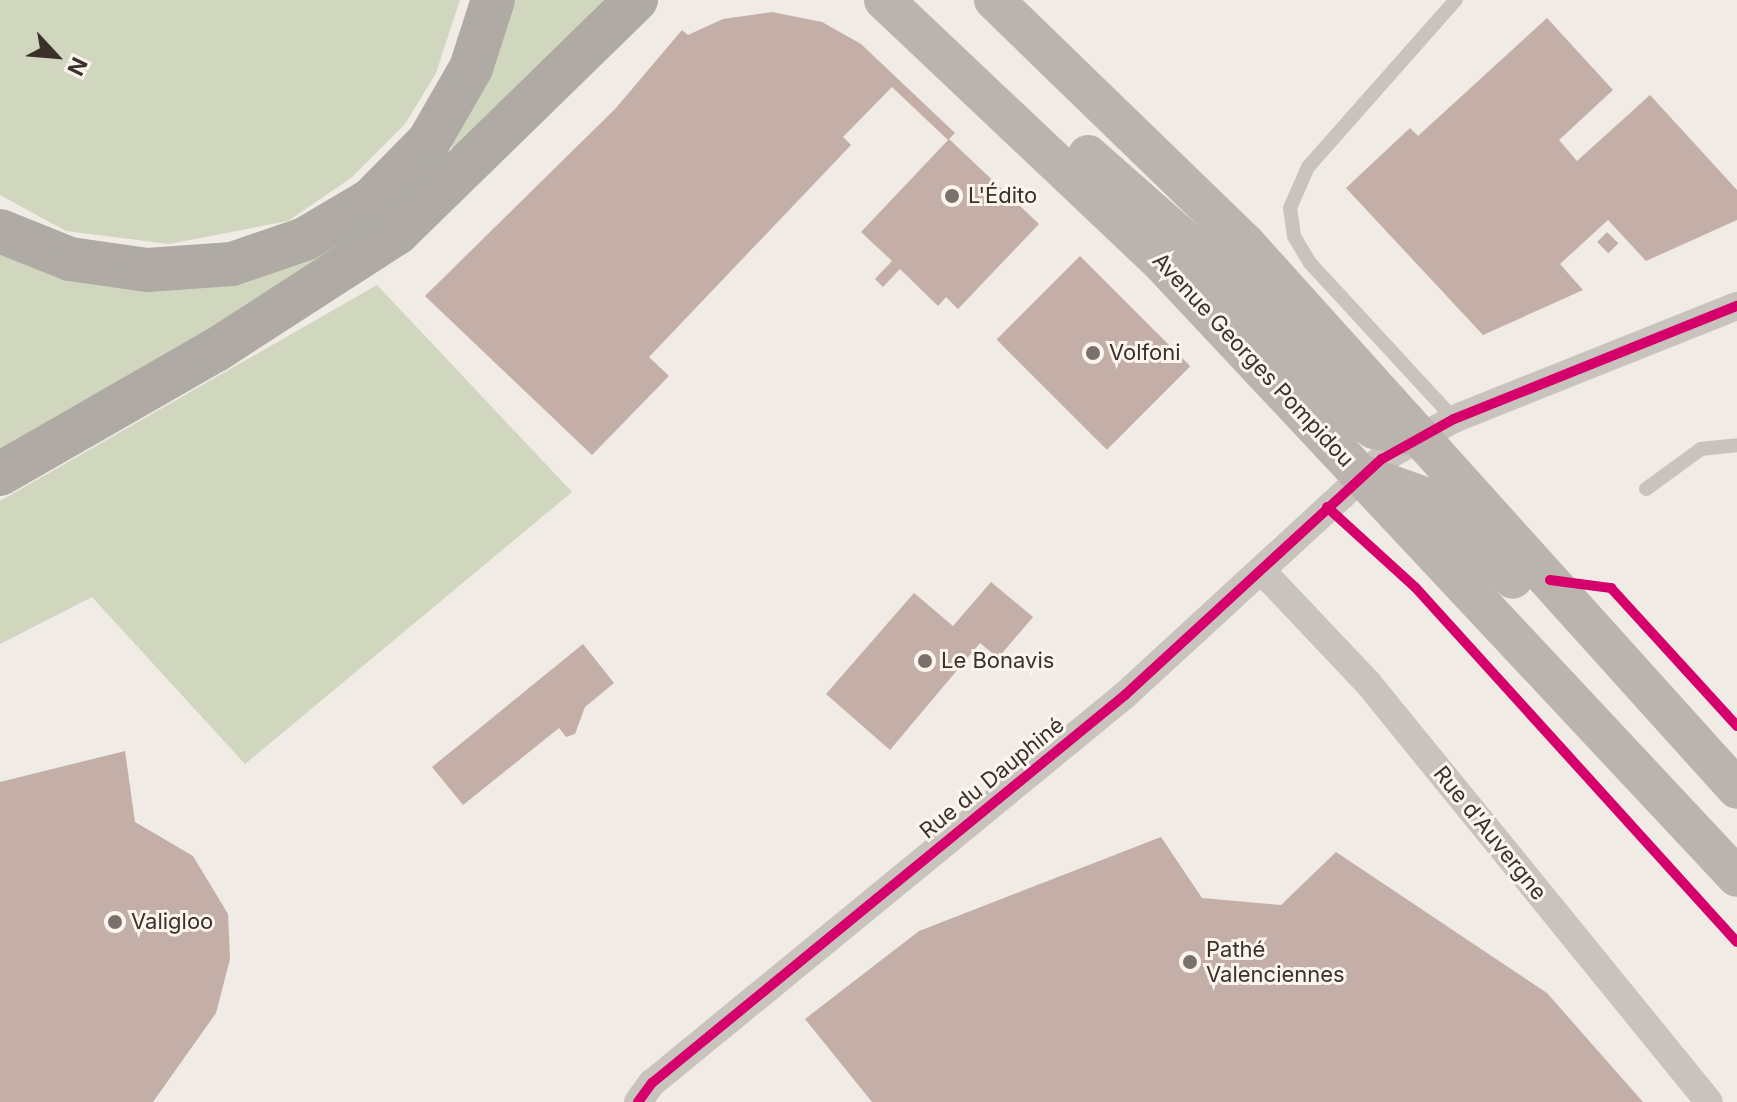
<!DOCTYPE html>
<html>
<head>
<meta charset="utf-8">
<style>
	body { margin:0 }
	#map { position:relative; width:1737px; height:1102px; overflow:hidden; background:#f0ebe5; font-family:Inter,sans-serif }
	div>[style] { position:absolute }
	[style*='--x'] { left:calc(var(--x)*1px); top:calc(var(--y)*1px); width:calc(var(--w)*1px); rotate:calc(var(--a)*1deg) }
	.green>* { inset:0; background:#d1d6bf }
	.building>* { inset:0; background:#c3afa7; transform-origin:0 0 }
	.lane>* { height:14px; margin:-7px; padding:0 7px; transform-origin:7px; border-radius:7px; background:#c9c3be }
	.street>* { height:28px; margin:-14px; padding:0 14px; transform-origin:14px; border-radius:14px; background:#c9c3be }
	.secondary>* { height:40px; margin:-20px; padding:0 20px; transform-origin:20px; border-radius:20px; background:#bab3ae }
	.highway>* { height:44px; margin:-22px; padding:0 22px; transform-origin:22px; border-radius:22px; background:#afaaa4 }
	.cycleway>* { height:10px; margin:-5px; padding:0 5px; transform-origin:5px; border-radius:5px; background:#d6006c }
	.dots>* { width:22px; height:22px; translate:-50% -50%; box-sizing:border-box; border:4px solid #fbf5ee; border-radius:50% }
	span { translate:-50% -50%; white-space:nowrap; text-align:center; line-height:1.15; -webkit-text-stroke:6px #fbf5ee; paint-order:stroke }
	.poi-label { font-size:22px; color:#3b302b }
	.left { translate:0 -50%; text-align:left }
	.street-label { font-size:22px; color:#3b302b }
	.north { position:absolute; left:16px; top:16px; width:80px; height:80px; -webkit-text-stroke:6px #fbf5ee; paint-order:stroke; rotate:116deg; font-size:22px; font-weight:700; line-height:32px; text-align:center; color:#3b302b }
	.north::after { content:''; display:block; margin:auto; width:28px; height:36px; background:#3b302b; clip-path:polygon(50% 0,100% 100%,50% 72%,0 100%) }
</style>
</head>
<body>
<div id="map">
	<div class="green">
		<div style="clip-path:polygon(0 0,460px 0,436px 73px,405px 124px,351px 178px,288px 221px,169px 244px,66px 231px,0 195px)"></div>
		<div style="clip-path:polygon(510px 0,607px 0,458px 154px,449px 144px)"></div>
		<div style="clip-path:polygon(330px 244px,337px 253px,0 457px,0 249px,80px 280px)"></div>
		<div style="clip-path:polygon(377px 285px,572px 492px,245px 764px,92px 597px,0 644px,0 501px)"></div>
	</div>
	<div class="building">
		<div style="clip-path:polygon(772px 12px,822px 22px,861px 44px,955px 133px,948px 140px,892px 87px,843px 137px,851px 145px,649px 357px,669px 376px,592px 455px,425px 296px,616px 108px,682px 30px,688px 35px,723px 19px)"></div>
		<div style="clip-path:polygon(1547px 18px,1613px 90px,1559px 140px,1577px 161px,1650px 95px,1737px 190px,1737px 220px,1646px 261px,1608px 220px,1560px 264px,1583px 290px,1483px 335px,1346px 188px,1410px 128px,1418px 136px)"></div>
		<div style="clip-path:polygon(949px 139px,1039px 224px,958px 309px,946px 297px,938px 306px,900px 269px,883px 287px,875px 279px,892px 261px,861px 232px)"></div>
		<div style="left:1607px;top:232px;width:16px;height:14px;rotate:45deg"></div>
		<div style="left:1080px;top:256px;width:156px;height:118px;rotate:45deg"></div>
		<div style="clip-path:polygon(991px 582px,1033px 617px,998px 658px,980px 643px,890px 750px,826px 694px,914px 593px,953px 626px)"></div>
		<div style="clip-path:polygon(583px 644px,614px 683px,585px 707px,575px 734px,566px 737px,559px 728px,463px 805px,432px 767px)"></div>
		<div style="clip-path:polygon(125px 751px,135px 822px,193px 856px,228px 914px,230px 959px,216px 1013px,153px 1102px,0 1102px,0 782px)"></div>
		<div style="clip-path:polygon(1161px 837px,1202px 898px,1281px 905px,1336px 852px,1547px 993px,1643px 1102px,872px 1102px,805px 1019px,919px 931px)"></div>
	</div>
	<div class="lane">
		<div style="--x:1454;--y:419;--w:212;--a:-132.7"></div>
		<div style="--x:1310;--y:263;--w:31;--a:-121"></div>
		<div style="--x:1294;--y:236;--w:28;--a:-98"></div>
		<div style="--x:1290;--y:208;--w:45;--a:-66.3"></div>
		<div style="--x:1308;--y:167;--w:223;--a:-48.5"></div>
		<div style="--x:1646;--y:489;--w:68;--a:-36"></div>
		<div style="--x:1701;--y:449;--w:36;--a:-6"></div>
	</div>
	<div class="street">
		<div style="--x:1263;--y:572;--w:153;--a:46.6"></div>
		<div style="--x:1368;--y:683;--w:540;--a:50.86"></div>
		<div style="--x:638;--y:1102;--w:24;--a:-54"></div>
		<div style="--x:652;--y:1083;--w:612;--a:-39.36"></div>
		<div style="--x:1125;--y:695;--w:349;--a:-42.6"></div>
		<div style="--x:1382;--y:459;--w:82;--a:-29.1"></div>
		<div style="--x:1454;--y:419;--w:305;--a:-21.8"></div>
	</div>
	<div class="secondary">
		<div style="--x:884;--y:0;--w:383;--a:43.4"></div>
		<div style="--x:1162;--y:263;--w:841;--a:46.88"></div>
		<div style="--x:994;--y:0;--w:348;--a:44.1"></div>
		<div style="--x:1244;--y:242;--w:736;--a:47.97"></div>
		<div style="--x:1088;--y:155;--w:159;--a:41.4"></div>
		<div style="--x:1207;--y:260;--w:207;--a:47.2"></div>
		<div style="--x:1348;--y:412;--w:31;--a:33"></div>
		<div style="--x:1374;--y:429;--w:46;--a:8.8"></div>
		<div style="--x:1366;--y:476;--w:71;--a:19.7"></div>
		<div style="--x:1433;--y:500;--w:112;--a:44.6"></div>
	</div>
	<div class="highway">
		<div style="--x:0;--y:231;--w:75;--a:21.8"></div>
		<div style="--x:70;--y:259;--w:78;--a:8.1"></div>
		<div style="--x:147;--y:270;--w:85;--a:-4"></div>
		<div style="--x:232;--y:264;--w:77;--a:-18.9"></div>
		<div style="--x:305;--y:239;--w:77;--a:-30.6"></div>
		<div style="--x:371;--y:200;--w:83;--a:-45.5"></div>
		<div style="--x:429;--y:141;--w:84;--a:-60.1"></div>
		<div style="--x:471;--y:68;--w:71;--a:-72.1"></div>
		<div style="--x:0;--y:474;--w:249;--a:-29.9"></div>
		<div style="--x:216;--y:350;--w:216;--a:-32.9"></div>
		<div style="--x:397;--y:233;--w:334;--a:-44.3"></div>
	</div>
	<div class="cycleway">
		<div style="--x:1327;--y:507;--w:119;--a:42.3"></div>
		<div style="--x:1415;--y:587;--w:479;--a:47.8"></div>
		<div style="--x:1550;--y:580;--w:62;--a:7.5"></div>
		<div style="--x:1611;--y:588;--w:187;--a:47.6"></div>
		<div style="--x:638;--y:1102;--w:24;--a:-54"></div>
		<div style="--x:652;--y:1083;--w:612;--a:-39.36"></div>
		<div style="--x:1125;--y:695;--w:349;--a:-42.6"></div>
		<div style="--x:1382;--y:459;--w:82;--a:-29.1"></div>
		<div style="--x:1454;--y:419;--w:305;--a:-21.8"></div>
	</div>
	<div class="dots">
		<div style="left:952px;top:196px;background:#7a716c"></div>
		<div style="left:1093px;top:353px;background:#7a716c"></div>
		<div style="left:925px;top:661px;background:#7a716c"></div>
		<div style="left:115px;top:922px;background:#7a716c"></div>
		<div style="left:1190px;top:962px;background:#7a716c"></div>
	</div>
	<div class="poi-label">
		<span class="left" style="left:968px;top:196px">L'Édito</span>
		<span class="left" style="left:1109px;top:353px">Volfoni</span>
		<span class="left" style="left:941px;top:661px">Le Bonavis</span>
		<span class="left" style="left:131px;top:922px">Valigloo</span>
		<span class="left" style="left:1206px;top:962px">Pathé<br>Valenciennes</span>
	</div>
	<div class="street-label">
		<span style="left:1253px;top:360px;rotate:47deg">Avenue Georges Pompidou</span>
		<span style="left:992px;top:778px;rotate:-39deg">Rue du Dauphiné</span>
		<span style="left:1490px;top:833px;rotate:51deg">Rue d'Auvergne</span>
	</div>
	<div class="north">N</div>
</div>
</body>
</html>
